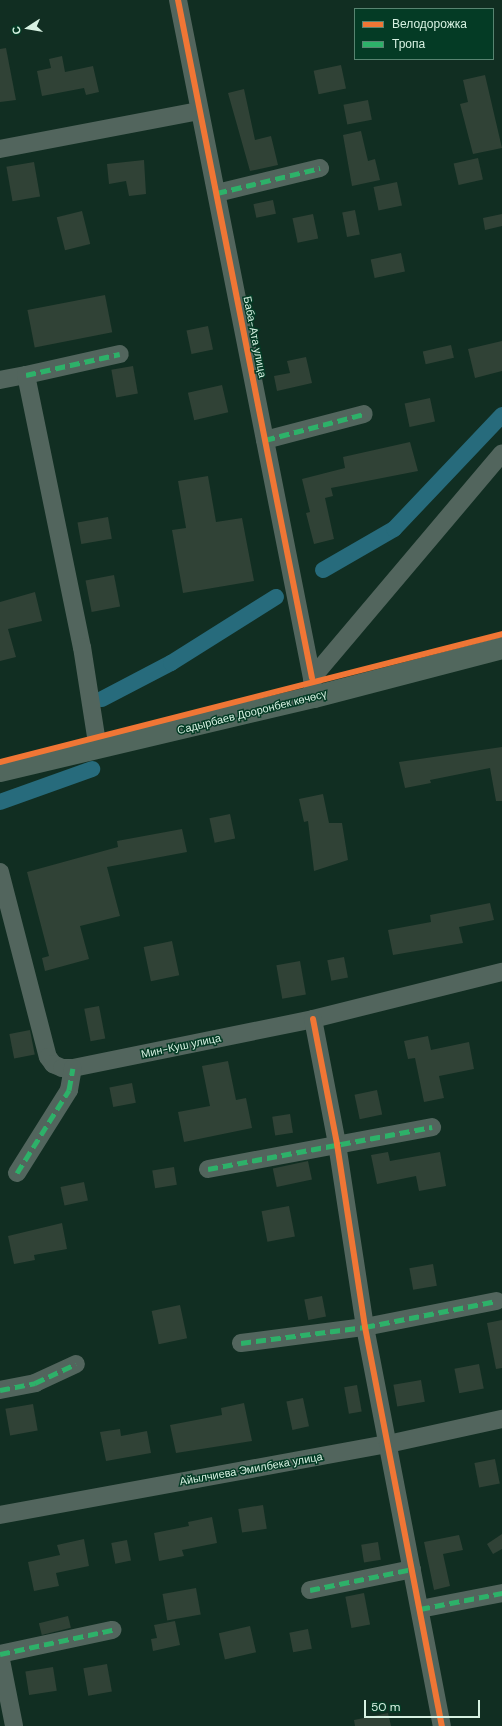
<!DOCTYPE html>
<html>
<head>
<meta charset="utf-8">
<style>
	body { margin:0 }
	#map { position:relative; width:502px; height:1726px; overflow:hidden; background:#112e22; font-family:"DM Sans",sans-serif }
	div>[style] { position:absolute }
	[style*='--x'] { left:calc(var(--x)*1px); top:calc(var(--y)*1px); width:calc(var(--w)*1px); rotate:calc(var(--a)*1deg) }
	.canal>* { height:16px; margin:-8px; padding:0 8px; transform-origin:8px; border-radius:8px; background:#276b7c }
	.building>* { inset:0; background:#304236; transform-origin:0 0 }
	.street>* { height:18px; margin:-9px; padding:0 9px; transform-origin:9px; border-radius:9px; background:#52655d }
	.secondary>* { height:22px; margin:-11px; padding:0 11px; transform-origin:11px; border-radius:11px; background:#51675d }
	.quiet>* { height:5px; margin-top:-2.5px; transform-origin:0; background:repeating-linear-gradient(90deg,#2db169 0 10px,transparent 0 15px) }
	.cycleway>* { height:6px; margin:-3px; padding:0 3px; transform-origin:3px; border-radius:3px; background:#f07635 }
	span { translate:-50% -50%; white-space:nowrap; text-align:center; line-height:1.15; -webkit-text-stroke:3px #043b25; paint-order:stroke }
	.street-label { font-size:11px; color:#d7f1e2 }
	.legend { position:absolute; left:354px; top:8px; width:140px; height:52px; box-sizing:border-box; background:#043b25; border:1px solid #588471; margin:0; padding:5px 7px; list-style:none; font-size:12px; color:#d7f1e2 }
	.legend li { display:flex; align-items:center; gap:8px; height:20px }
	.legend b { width:20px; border:1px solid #588471 }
	.north { position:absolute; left:8px; top:8px; width:40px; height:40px; -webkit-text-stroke:3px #043b25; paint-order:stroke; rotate:258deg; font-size:11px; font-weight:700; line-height:16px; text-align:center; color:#d7f1e2 }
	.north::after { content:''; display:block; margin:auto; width:14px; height:18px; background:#d7f1e2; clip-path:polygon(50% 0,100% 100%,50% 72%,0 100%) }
	.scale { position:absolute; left:364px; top:1700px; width:116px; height:18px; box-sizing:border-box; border:2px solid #d7f1e2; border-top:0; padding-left:5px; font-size:12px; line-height:14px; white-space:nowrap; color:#d7f1e2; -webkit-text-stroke:3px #043b25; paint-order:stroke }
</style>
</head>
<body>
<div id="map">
	<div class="canal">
		<div style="--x:323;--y:570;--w:82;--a:-30"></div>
		<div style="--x:394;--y:529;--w:157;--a:-46.5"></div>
		<div style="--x:102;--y:699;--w:78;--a:-27.6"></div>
		<div style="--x:171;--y:663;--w:124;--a:-32.2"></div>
		<div style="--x:0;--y:802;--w:98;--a:-19.7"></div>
	</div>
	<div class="building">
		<div style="clip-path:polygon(6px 48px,16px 100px,0 102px,0 49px)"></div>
		<div style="clip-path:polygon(62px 56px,65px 72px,93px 66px,99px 92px,86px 95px,84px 88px,42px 96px,37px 71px,51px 68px,49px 59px)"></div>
		<div style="left:341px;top:65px;width:24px;height:28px;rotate:78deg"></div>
		<div style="clip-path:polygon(485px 75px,502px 148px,473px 154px,460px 104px,468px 102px,463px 80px)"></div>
		<div style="clip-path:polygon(244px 89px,255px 140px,271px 136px,278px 165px,250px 171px,228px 93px)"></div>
		<div style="left:368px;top:100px;width:20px;height:25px;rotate:79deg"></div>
		<div style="clip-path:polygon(361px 131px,368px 161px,375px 159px,380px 180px,352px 186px,343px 135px)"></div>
		<div style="left:478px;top:158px;width:22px;height:25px;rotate:77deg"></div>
		<div style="clip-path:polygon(144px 160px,146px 194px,129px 196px,126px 181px,109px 184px,107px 164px)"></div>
		<div style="left:34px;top:162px;width:35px;height:28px;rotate:80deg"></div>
		<div style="left:397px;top:182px;width:24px;height:24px;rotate:78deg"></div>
		<div style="left:273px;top:200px;width:14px;height:20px;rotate:78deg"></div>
		<div style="left:355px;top:210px;width:25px;height:13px;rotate:79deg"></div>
		<div style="left:82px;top:211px;width:34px;height:26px;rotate:76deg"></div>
		<div style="left:313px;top:214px;width:25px;height:21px;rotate:78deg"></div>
		<div style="clip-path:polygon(502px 214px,502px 226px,485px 230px,483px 218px)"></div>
		<div style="left:401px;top:253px;width:19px;height:31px;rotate:78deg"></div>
		<div style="left:105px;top:295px;width:38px;height:79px;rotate:79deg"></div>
		<div style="left:208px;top:326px;width:24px;height:22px;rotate:78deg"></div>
		<div style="clip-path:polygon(502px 341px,502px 371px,475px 378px,468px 349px)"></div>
		<div style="left:451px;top:345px;width:13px;height:29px;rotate:77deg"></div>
		<div style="clip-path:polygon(306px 357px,312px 383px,277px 391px,274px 376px,290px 373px,287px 361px)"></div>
		<div style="left:133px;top:366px;width:28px;height:22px;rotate:80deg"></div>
		<div style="left:222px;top:385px;width:28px;height:35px;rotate:77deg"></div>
		<div style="left:430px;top:398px;width:24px;height:26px;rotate:78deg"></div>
		<div style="clip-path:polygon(410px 442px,418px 471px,331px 488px,333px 496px,325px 498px,334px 539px,314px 544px,306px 513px,310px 512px,302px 479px,345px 468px,343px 457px)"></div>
		<div style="clip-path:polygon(208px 476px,216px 522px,242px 518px,254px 581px,183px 593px,172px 530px,186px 528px,178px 481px)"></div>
		<div style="left:108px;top:517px;width:22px;height:31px;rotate:80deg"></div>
		<div style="left:114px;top:575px;width:32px;height:29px;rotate:79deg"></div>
		<div style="clip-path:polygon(35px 592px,42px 621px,8px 629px,16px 657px,0 661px,0 602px)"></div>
		<div style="clip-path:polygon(502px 747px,502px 801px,496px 801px,490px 768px,430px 780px,431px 783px,405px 788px,399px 762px)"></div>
		<div style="clip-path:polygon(323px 794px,329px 823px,342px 823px,348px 860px,314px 871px,308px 821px,304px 822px,299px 799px)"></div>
		<div style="left:230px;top:814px;width:25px;height:21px;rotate:78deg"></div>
		<div style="clip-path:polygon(182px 829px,187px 852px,107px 867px,120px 916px,80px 926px,89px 959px,45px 971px,42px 958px,49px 956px,27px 872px,118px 847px,117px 841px)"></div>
		<div style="clip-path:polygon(490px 903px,494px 920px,459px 927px,463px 943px,393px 955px,388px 930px,431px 922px,430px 915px)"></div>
		<div style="left:172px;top:941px;width:35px;height:29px;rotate:78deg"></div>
		<div style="left:344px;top:957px;width:21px;height:17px;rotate:79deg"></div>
		<div style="left:300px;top:961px;width:34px;height:24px;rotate:80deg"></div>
		<div style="left:99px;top:1006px;width:33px;height:15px;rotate:79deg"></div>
		<div style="left:30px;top:1030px;width:25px;height:21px;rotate:79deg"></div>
		<div style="clip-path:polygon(428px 1036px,431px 1050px,469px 1042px,474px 1069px,439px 1076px,444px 1098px,424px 1102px,415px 1058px,408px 1059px,404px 1041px)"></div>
		<div style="clip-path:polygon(228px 1061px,236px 1100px,246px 1098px,252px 1128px,184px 1142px,178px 1112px,210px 1106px,202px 1066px)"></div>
		<div style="left:132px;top:1083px;width:20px;height:23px;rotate:79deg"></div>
		<div style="left:377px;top:1090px;width:25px;height:23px;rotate:78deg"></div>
		<div style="left:290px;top:1114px;width:19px;height:18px;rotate:81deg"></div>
		<div style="clip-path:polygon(388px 1152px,390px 1161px,440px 1152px,446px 1186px,419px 1191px,416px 1176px,377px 1184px,371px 1155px)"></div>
		<div style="left:308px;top:1161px;width:19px;height:36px;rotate:78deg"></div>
		<div style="left:174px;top:1167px;width:18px;height:22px;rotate:81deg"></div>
		<div style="left:84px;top:1182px;width:19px;height:24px;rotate:78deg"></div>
		<div style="left:289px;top:1206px;width:31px;height:28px;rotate:79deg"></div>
		<div style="clip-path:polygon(62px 1223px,67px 1249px,34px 1255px,35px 1260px,14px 1264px,8px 1236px)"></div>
		<div style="left:433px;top:1264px;width:22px;height:24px;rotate:80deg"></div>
		<div style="left:322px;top:1296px;width:21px;height:18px;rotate:79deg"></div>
		<div style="left:180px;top:1305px;width:34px;height:29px;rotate:78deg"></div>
		<div style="clip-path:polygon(502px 1320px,502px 1368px,496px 1369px,487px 1323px)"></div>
		<div style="left:479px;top:1364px;width:25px;height:25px;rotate:79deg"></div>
		<div style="left:421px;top:1380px;width:22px;height:28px;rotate:80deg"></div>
		<div style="left:357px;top:1385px;width:27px;height:13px;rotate:80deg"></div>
		<div style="left:303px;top:1398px;width:29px;height:17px;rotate:78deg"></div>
		<div style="clip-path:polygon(244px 1403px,252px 1441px,176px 1453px,170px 1425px,222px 1415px,221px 1408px)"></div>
		<div style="left:33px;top:1404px;width:27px;height:28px;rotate:80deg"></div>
		<div style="clip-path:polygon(120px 1429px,121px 1436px,147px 1431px,151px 1453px,106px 1461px,100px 1432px)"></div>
		<div style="left:495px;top:1459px;width:25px;height:21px;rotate:79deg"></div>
		<div style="left:263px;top:1505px;width:24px;height:25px;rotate:81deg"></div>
		<div style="clip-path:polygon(212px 1517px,217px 1543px,182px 1550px,184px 1556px,159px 1561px,154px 1533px,189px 1526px,188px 1522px)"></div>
		<div style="clip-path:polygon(502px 1534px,502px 1549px,493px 1554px,487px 1544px)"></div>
		<div style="clip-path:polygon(459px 1535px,463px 1550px,443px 1554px,450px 1586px,434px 1590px,424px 1542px)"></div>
		<div style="clip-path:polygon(84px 1539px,89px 1566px,56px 1573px,59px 1586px,34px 1591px,28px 1562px,60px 1555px,57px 1545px)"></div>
		<div style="left:127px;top:1540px;width:21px;height:16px;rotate:79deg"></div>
		<div style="left:378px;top:1542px;width:18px;height:17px;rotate:81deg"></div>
		<div style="left:196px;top:1588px;width:27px;height:34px;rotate:80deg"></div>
		<div style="left:364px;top:1593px;width:32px;height:19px;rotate:79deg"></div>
		<div style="left:68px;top:1616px;width:12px;height:30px;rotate:76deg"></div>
		<div style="clip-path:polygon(175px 1621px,180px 1645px,153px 1651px,151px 1639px,157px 1638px,154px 1625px)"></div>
		<div style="left:250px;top:1626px;width:27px;height:32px;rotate:77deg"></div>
		<div style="left:308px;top:1629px;width:20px;height:19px;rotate:79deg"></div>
		<div style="left:107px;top:1664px;width:28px;height:24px;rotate:80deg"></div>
		<div style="left:53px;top:1667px;width:24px;height:28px;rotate:81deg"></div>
		<div style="clip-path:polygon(388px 1713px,391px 1726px,355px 1726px,354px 1720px)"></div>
	</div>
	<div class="street">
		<div style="--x:178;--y:0;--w:691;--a:78.82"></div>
		<div style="--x:0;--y:149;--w:203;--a:-10.8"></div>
		<div style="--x:217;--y:193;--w:106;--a:-13.6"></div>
		<div style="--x:26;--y:375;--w:96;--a:-12.6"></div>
		<div style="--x:0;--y:380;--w:26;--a:-11"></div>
		<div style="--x:26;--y:375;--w:278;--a:78.4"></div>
		<div style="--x:82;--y:647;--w:103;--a:81.1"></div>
		<div style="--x:265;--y:440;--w:102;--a:-14.7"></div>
		<div style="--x:313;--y:687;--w:9;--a:-96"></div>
		<div style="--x:312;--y:678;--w:294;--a:-49.8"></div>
		<div style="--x:0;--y:872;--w:191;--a:75.5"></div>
		<div style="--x:48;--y:1057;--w:9;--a:54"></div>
		<div style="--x:53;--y:1064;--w:10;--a:24"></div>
		<div style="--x:62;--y:1068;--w:11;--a:0"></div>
		<div style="--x:73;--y:1068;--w:245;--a:-11.5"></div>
		<div style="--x:313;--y:1019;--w:195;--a:-14"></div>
		<div style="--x:313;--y:1019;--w:127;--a:79.1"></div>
		<div style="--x:337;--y:1144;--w:185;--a:81.3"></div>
		<div style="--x:365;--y:1327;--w:406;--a:79.1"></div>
		<div style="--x:208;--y:1169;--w:228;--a:-10.6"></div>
		<div style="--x:17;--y:1173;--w:98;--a:-57.9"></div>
		<div style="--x:69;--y:1090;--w:22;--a:-80"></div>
		<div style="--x:241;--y:1343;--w:125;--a:-7.4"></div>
		<div style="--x:365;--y:1327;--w:134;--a:-11.2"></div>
		<div style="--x:0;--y:1390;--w:36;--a:-11"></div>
		<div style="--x:35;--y:1383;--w:45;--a:-24.9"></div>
		<div style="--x:0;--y:1515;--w:394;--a:-10.4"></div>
		<div style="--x:388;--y:1444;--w:117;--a:-12.4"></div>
		<div style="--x:310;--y:1590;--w:104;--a:-11.6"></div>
		<div style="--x:420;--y:1609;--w:84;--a:-11"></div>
		<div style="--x:0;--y:1654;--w:115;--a:-12.1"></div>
		<div style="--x:0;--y:1655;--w:72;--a:78.8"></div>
	</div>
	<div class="secondary">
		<div style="--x:0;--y:771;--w:323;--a:-13.3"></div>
		<div style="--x:314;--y:697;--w:194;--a:-14.6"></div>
	</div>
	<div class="quiet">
		<div style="--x:217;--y:193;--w:106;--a:-13.6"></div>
		<div style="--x:26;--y:375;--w:96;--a:-12.6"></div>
		<div style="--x:265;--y:440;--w:102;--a:-14.7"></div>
		<div style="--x:208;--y:1169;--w:228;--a:-10.6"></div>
		<div style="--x:17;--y:1173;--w:98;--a:-57.9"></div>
		<div style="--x:69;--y:1090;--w:22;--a:-80"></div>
		<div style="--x:241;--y:1343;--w:125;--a:-7.4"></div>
		<div style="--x:365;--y:1327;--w:134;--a:-11.2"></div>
		<div style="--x:0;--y:1390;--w:36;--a:-11"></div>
		<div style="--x:35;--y:1383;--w:45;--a:-24.9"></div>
		<div style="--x:310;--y:1590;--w:104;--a:-11.6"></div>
		<div style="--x:420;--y:1609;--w:84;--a:-11"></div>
		<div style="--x:0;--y:1654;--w:115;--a:-12.1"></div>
	</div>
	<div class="cycleway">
		<div style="--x:178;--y:0;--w:691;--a:78.82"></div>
		<div style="--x:0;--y:762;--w:518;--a:-14.3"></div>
		<div style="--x:313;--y:1019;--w:127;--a:79.1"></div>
		<div style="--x:337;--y:1144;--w:185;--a:81.3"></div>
		<div style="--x:365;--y:1327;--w:406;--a:79.1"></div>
	</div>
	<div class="street-label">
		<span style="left:255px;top:337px;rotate:79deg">Баба-Ата улица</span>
		<span style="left:252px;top:712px;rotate:-14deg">Садырбаев Дооронбек көчөсү</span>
		<span style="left:181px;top:1046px;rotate:-12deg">Мин-Куш улица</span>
		<span style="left:251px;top:1469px;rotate:-10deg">Айылчиева Эмилбека улица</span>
	</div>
	<ul class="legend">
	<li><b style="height:5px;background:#f07635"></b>Велодорожка</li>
	<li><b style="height:5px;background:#2db169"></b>Тропа</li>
	</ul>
	<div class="north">С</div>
	<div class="scale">50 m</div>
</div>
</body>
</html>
